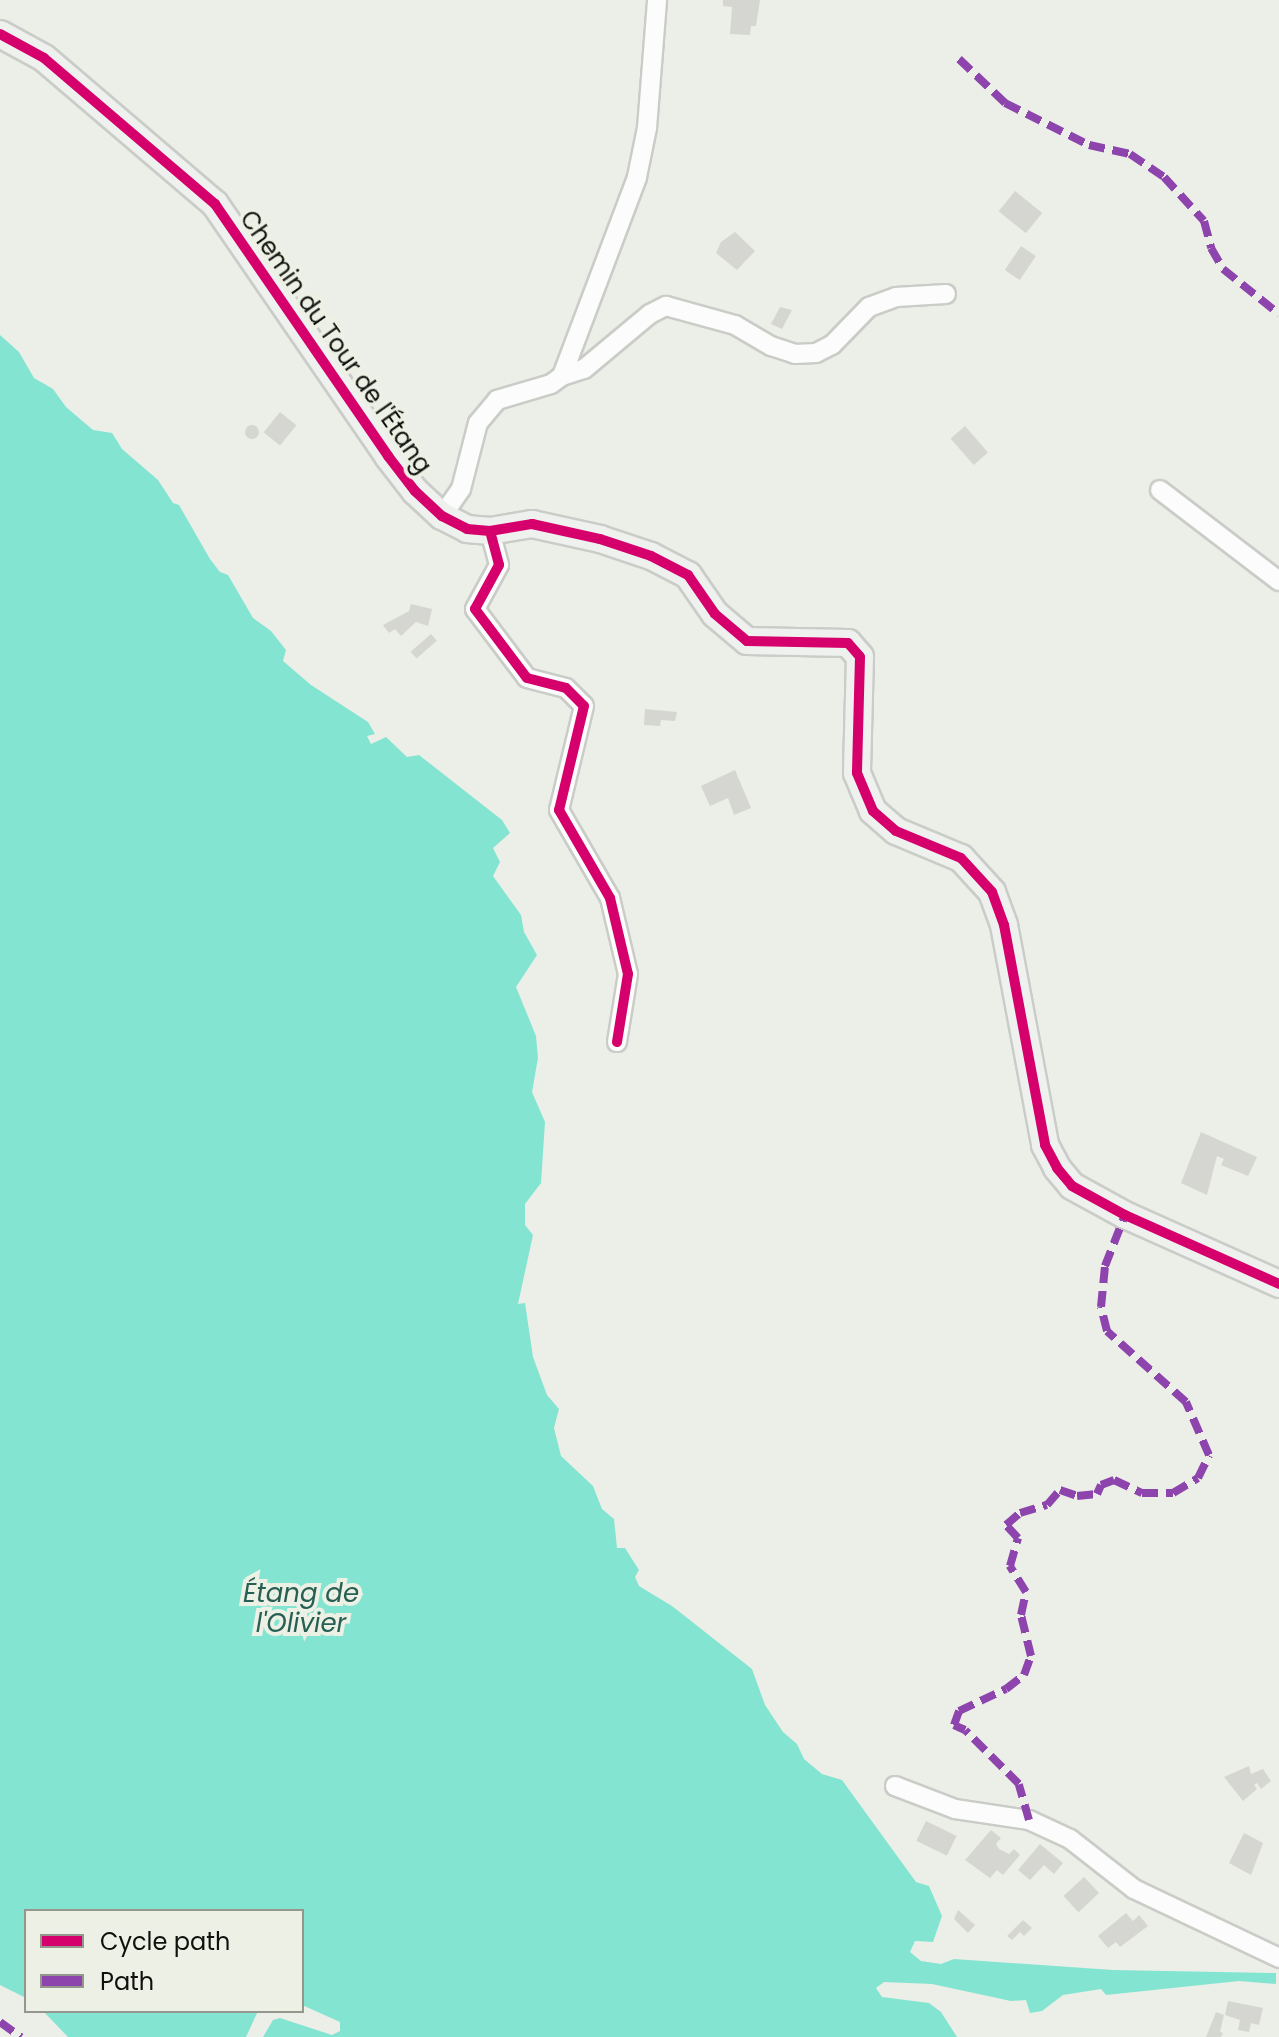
<!DOCTYPE html>
<html>
<head>
<meta charset="utf-8">
<style>
	body { margin:0 }
	#map { position:relative; width:1279px; height:2037px; overflow:hidden; background:#eceee8; font-family:Poppins,sans-serif }
	div>[style] { position:absolute }
	[style*='--x'] { left:calc(var(--x)*1px); top:calc(var(--y)*1px); width:calc(var(--w)*1px); rotate:calc(var(--a)*1deg) }
	.water>* { inset:0; background:#83e5d1 }
	.building>* { inset:0; background:#d5d6d1; transform-origin:0 0 }
	.round { border-radius:50% }
	.roads { filter:drop-shadow(2px 0 #caccc7) drop-shadow(-2px 0 #caccc7) drop-shadow(0 2px #caccc7) drop-shadow(0 -2px #caccc7) }
	.street>* { height:18px; margin:-9px; padding:0 9px; transform-origin:9px; border-radius:9px; background:#fcfcfc }
	.secondary>* { height:26px; margin:-13px; padding:0 13px; transform-origin:13px; border-radius:13px; background:#eef1ee }
	.quiet>* { height:8px; margin-top:-4px; transform-origin:0; background:repeating-linear-gradient(90deg,#8e44ad 0 16px,transparent 0 24px) }
	.cycleway>* { height:10px; margin:-5px; padding:0 5px; transform-origin:5px; border-radius:5px; background:#d6006c }
	span { translate:-50% -50%; white-space:nowrap; text-align:center; line-height:1.15; -webkit-text-stroke:8px #edf1e5; paint-order:stroke }
	.street-label { font-size:24px; color:#10110d }
	.water-label { font-size:26px; color:#275f54; font-style:italic }
	.legend { position:absolute; left:24px; top:1909px; width:280px; height:104px; box-sizing:border-box; background:#edf1e5; border:2px solid #95978f; margin:0; padding:10px 14px; list-style:none; font-size:24px; color:#10110d }
	.legend li { display:flex; align-items:center; gap:16px; height:40px }
	.legend b { width:40px; border:2px solid #95978f }
</style>
</head>
<body>
<div id="map">
	<div class="water">
		<div style="clip-path:polygon(0 335px,19px 352px,34px 378px,53px 389px,66px 407px,93px 430px,112px 433px,122px 449px,158px 480px,173px 503px,179px 505px,210px 559px,220px 572px,228px 575px,253px 618px,271px 631px,286px 650px,283px 661px,311px 685px,368px 722px,375px 734px,367px 736px,371px 744px,386px 737px,407px 757px,419px 755px,502px 820px,510px 833px,493px 848px,500px 862px,493px 876px,521px 915px,524px 932px,537px 955px,516px 987px,536px 1036px,538px 1058px,532px 1092px,545px 1122px,541px 1183px,525px 1204px,525px 1225px,533px 1235px,518px 1304px,525px 1303px,533px 1357px,547px 1395px,559px 1409px,554px 1428px,561px 1456px,593px 1486px,602px 1509px,614px 1519px,617px 1548px,625px 1548px,639px 1570px,635px 1577px,639px 1586px,672px 1606px,752px 1669px,765px 1705px,783px 1732px,797px 1744px,804px 1759px,822px 1774px,842px 1780px,916px 1882px,929px 1886px,942px 1916px,933px 1942px,915px 1941px,910px 1952px,921px 1961px,941px 1964px,954px 1959px,1113px 1970px,1276px 1973px,1276px 1984px,1239px 1981px,1106px 1995px,1101px 1989px,1063px 1995px,1042px 2011px,1030px 2013px,1026px 2000px,1011px 2001px,932px 1984px,884px 1982px,876px 1988px,882px 1997px,929px 2003px,941px 2012px,957px 2037px,263px 2037px,273px 2020px,280px 2018px,332px 2035px,340px 2031px,340px 2022px,302px 2005px,302px 1911px,26px 1911px,26px 1998px,0 1985px)"></div>
		<div style="clip-path:polygon(43px 2011px,258px 2011px,246px 2037px,68px 2037px)"></div>
	</div>
	<div class="building">
		<div style="clip-path:polygon(723px 0,760px 0,756px 26px,751px 26px,750px 35px,730px 34px,732px 7px,723px 6px)"></div>
		<div style="left:1015px;top:191px;width:35px;height:26px;rotate:39deg"></div>
		<div style="clip-path:polygon(735px 232px,755px 251px,737px 270px,716px 253px,721px 242px)"></div>
		<div style="left:1021px;top:246px;width:18px;height:29px;rotate:34deg"></div>
		<div style="clip-path:polygon(780px 307px,792px 310px,782px 329px,771px 324px)"></div>
		<div style="left:280px;top:412px;width:21px;height:26px;rotate:39deg"></div>
		<div class="round" style="left:245px;top:425px;width:14px;height:14px"></div>
		<div style="left:965px;top:426px;width:35px;height:19px;rotate:49deg"></div>
		<div style="clip-path:polygon(411px 604px,432px 609px,428px 626px,416px 622px,401px 636px,395px 629px,389px 633px,383px 625px,409px 611px)"></div>
		<div style="left:431px;top:634px;width:9px;height:27px;rotate:49deg"></div>
		<div style="clip-path:polygon(645px 709px,677px 712px,675px 721px,661px 720px,660px 726px,644px 725px)"></div>
		<div style="clip-path:polygon(735px 770px,751px 808px,734px 815px,728px 798px,710px 806px,701px 786px)"></div>
		<div style="clip-path:polygon(1201px 1132px,1257px 1157px,1248px 1176px,1221px 1165px,1224px 1159px,1217px 1156px,1207px 1195px,1181px 1183px)"></div>
		<div style="clip-path:polygon(1249px 1766px,1251px 1774px,1263px 1769px,1271px 1781px,1261px 1789px,1257px 1783px,1254px 1785px,1257px 1789px,1243px 1801px,1224px 1777px)"></div>
		<div style="left:926px;top:1821px;width:34px;height:22px;rotate:26deg"></div>
		<div style="clip-path:polygon(991px 1830px,1001px 1838px,996px 1844px,999px 1849px,1009px 1854px,1014px 1849px,1020px 1855px,1003px 1875px,997px 1870px,990px 1878px,965px 1860px)"></div>
		<div style="clip-path:polygon(1244px 1833px,1263px 1843px,1251px 1875px,1229px 1863px)"></div>
		<div style="clip-path:polygon(1040px 1844px,1063px 1863px,1054px 1874px,1044px 1865px,1030px 1880px,1018px 1870px)"></div>
		<div style="left:1084px;top:1877px;width:22px;height:28px;rotate:47deg"></div>
		<div style="clip-path:polygon(958px 1910px,975px 1925px,968px 1933px,954px 1919px)"></div>
		<div style="clip-path:polygon(1126px 1913px,1133px 1921px,1139px 1915px,1148px 1926px,1120px 1947px,1116px 1942px,1108px 1948px,1098px 1936px)"></div>
		<div style="clip-path:polygon(1023px 1920px,1032px 1928px,1024px 1936px,1020px 1932px,1012px 1940px,1007px 1936px)"></div>
		<div style="clip-path:polygon(1228px 2001px,1263px 2008px,1259px 2025px,1251px 2023px,1249px 2032px,1238px 2030px,1240px 2020px,1225px 2015px)"></div>
		<div style="clip-path:polygon(1216px 2012px,1224px 2015px,1220px 2032px,1223px 2033px,1221px 2037px,1206px 2037px)"></div>
	</div>
	<div class="roads">
		<div class="street">
			<div style="--x:562;--y:376;--w:23;--a:-18"></div>
			<div style="--x:584;--y:369;--w:86;--a:-39.8"></div>
			<div style="--x:650;--y:314;--w:18;--a:-27"></div>
			<div style="--x:666;--y:306;--w:72;--a:15.4"></div>
			<div style="--x:735;--y:325;--w:42;--a:30.3"></div>
			<div style="--x:771;--y:346;--w:25;--a:18"></div>
			<div style="--x:795;--y:354;--w:21;--a:-3"></div>
			<div style="--x:816;--y:353;--w:18;--a:-27"></div>
			<div style="--x:832;--y:345;--w:53;--a:-45.8"></div>
			<div style="--x:869;--y:307;--w:29;--a:-20"></div>
			<div style="--x:896;--y:297;--w:50;--a:-3.4"></div>
			<div style="--x:1160;--y:490;--w:150;--a:37.4"></div>
			<div style="--x:442;--y:516;--w:33;--a:-55"></div>
			<div style="--x:461;--y:489;--w:68;--a:-75.6"></div>
			<div style="--x:478;--y:423;--w:30;--a:-50"></div>
			<div style="--x:497;--y:400;--w:56;--a:-16.5"></div>
			<div style="--x:551;--y:384;--w:14;--a:-36"></div>
			<div style="--x:562;--y:376;--w:213;--a:-69.3"></div>
			<div style="--x:637;--y:177;--w:50;--a:-78.5"></div>
			<div style="--x:647;--y:128;--w:128;--a:-85.5"></div>
			<div style="--x:490;--y:531;--w:35;--a:75"></div>
			<div style="--x:499;--y:565;--w:50;--a:118.6"></div>
			<div style="--x:475;--y:609;--w:86;--a:53"></div>
			<div style="--x:527;--y:678;--w:40;--a:14.4"></div>
			<div style="--x:566;--y:688;--w:25;--a:45"></div>
			<div style="--x:584;--y:706;--w:107;--a:103.5"></div>
			<div style="--x:559;--y:810;--w:102;--a:59.9"></div>
			<div style="--x:610;--y:898;--w:78;--a:76.7"></div>
			<div style="--x:628;--y:974;--w:69;--a:99.2"></div>
			<div style="--x:895;--y:1786;--w:64;--a:21"></div>
			<div style="--x:955;--y:1809;--w:75;--a:8.5"></div>
			<div style="--x:1029;--y:1820;--w:45;--a:24.9"></div>
			<div style="--x:1070;--y:1839;--w:81;--a:38"></div>
			<div style="--x:1134;--y:1889;--w:161;--a:25.4"></div>
		</div>
		<div class="secondary">
			<div style="--x:0;--y:34;--w:50;--a:28.6"></div>
			<div style="--x:44;--y:58;--w:225;--a:40.5"></div>
			<div style="--x:215;--y:204;--w:306;--a:55.5"></div>
			<div style="--x:388;--y:456;--w:44;--a:52.4"></div>
			<div style="--x:415;--y:491;--w:37;--a:43"></div>
			<div style="--x:442;--y:516;--w:28;--a:27"></div>
			<div style="--x:467;--y:529;--w:23;--a:5"></div>
			<div style="--x:490;--y:531;--w:43;--a:-9.5"></div>
			<div style="--x:532;--y:524;--w:70;--a:12.4"></div>
			<div style="--x:600;--y:539;--w:54;--a:18.4"></div>
			<div style="--x:651;--y:556;--w:42;--a:27.2"></div>
			<div style="--x:688;--y:575;--w:47;--a:55.3"></div>
			<div style="--x:715;--y:614;--w:42;--a:40.2"></div>
			<div style="--x:747;--y:641;--w:101;--a:1.1"></div>
			<div style="--x:848;--y:643;--w:18;--a:49"></div>
			<div style="--x:860;--y:657;--w:116;--a:91.5"></div>
			<div style="--x:857;--y:773;--w:41;--a:67.2"></div>
			<div style="--x:873;--y:811;--w:30;--a:41"></div>
			<div style="--x:896;--y:831;--w:70;--a:22.6"></div>
			<div style="--x:961;--y:858;--w:46;--a:47.6"></div>
			<div style="--x:992;--y:892;--w:35;--a:70"></div>
			<div style="--x:1004;--y:925;--w:224;--a:79.4"></div>
			<div style="--x:1045;--y:1145;--w:26;--a:62"></div>
			<div style="--x:1057;--y:1168;--w:23;--a:50"></div>
			<div style="--x:1072;--y:1186;--w:60;--a:28.7"></div>
			<div style="--x:1125;--y:1215;--w:169;--a:24.1"></div>
		</div>
	</div>
	<div class="quiet">
		<div style="--x:959;--y:59;--w:64;--a:43.7"></div>
		<div style="--x:1005;--y:103;--w:94;--a:26.6"></div>
		<div style="--x:1089;--y:145;--w:42;--a:12.4"></div>
		<div style="--x:1130;--y:154;--w:41;--a:34.1"></div>
		<div style="--x:1164;--y:177;--w:59;--a:47.7"></div>
		<div style="--x:1204;--y:221;--w:28;--a:75"></div>
		<div style="--x:1211;--y:248;--w:24;--a:60"></div>
		<div style="--x:1223;--y:269;--w:72;--a:38.8"></div>
		<div style="--x:1029;--y:1820;--w:37;--a:-106"></div>
		<div style="--x:1019;--y:1784;--w:76;--a:-135"></div>
		<div style="--x:965;--y:1730;--w:12;--a:-156"></div>
		<div style="--x:954;--y:1725;--w:15;--a:-70"></div>
		<div style="--x:959;--y:1711;--w:52;--a:-25.1"></div>
		<div style="--x:1006;--y:1689;--w:23;--a:-38"></div>
		<div style="--x:1024;--y:1675;--w:20;--a:-70"></div>
		<div style="--x:1031;--y:1656;--w:42;--a:-103.7"></div>
		<div style="--x:1021;--y:1615;--w:24;--a:-78"></div>
		<div style="--x:1026;--y:1592;--w:31;--a:-122"></div>
		<div style="--x:1010;--y:1566;--w:29;--a:-74"></div>
		<div style="--x:1018;--y:1538;--w:18;--a:-133"></div>
		<div style="--x:1006;--y:1525;--w:18;--a:-41"></div>
		<div style="--x:1020;--y:1513;--w:28;--a:-17"></div>
		<div style="--x:1047;--y:1505;--w:20;--a:-49"></div>
		<div style="--x:1060;--y:1490;--w:18;--a:19"></div>
		<div style="--x:1077;--y:1496;--w:20;--a:-6"></div>
		<div style="--x:1097;--y:1494;--w:10;--a:-66"></div>
		<div style="--x:1101;--y:1485;--w:14;--a:-21"></div>
		<div style="--x:1114;--y:1480;--w:31;--a:25"></div>
		<div style="--x:1142;--y:1493;--w:31;--a:0"></div>
		<div style="--x:1173;--y:1493;--w:29;--a:-31"></div>
		<div style="--x:1198;--y:1478;--w:25;--a:-64"></div>
		<div style="--x:1209;--y:1455;--w:58;--a:-113.5"></div>
		<div style="--x:1186;--y:1402;--w:106;--a:-138.1"></div>
		<div style="--x:1107;--y:1331;--w:25;--a:-104"></div>
		<div style="--x:1101;--y:1307;--w:41;--a:-84.4"></div>
		<div style="--x:1105;--y:1266;--w:55;--a:-68.6"></div>
		<div style="--x:0;--y:2022;--w:26;--a:36"></div>
	</div>
	<div class="cycleway">
		<div style="--x:0;--y:34;--w:50;--a:28.6"></div>
		<div style="--x:44;--y:58;--w:225;--a:40.5"></div>
		<div style="--x:215;--y:204;--w:306;--a:55.5"></div>
		<div style="--x:388;--y:456;--w:44;--a:52.4"></div>
		<div style="--x:415;--y:491;--w:37;--a:43"></div>
		<div style="--x:442;--y:516;--w:28;--a:27"></div>
		<div style="--x:467;--y:529;--w:23;--a:5"></div>
		<div style="--x:490;--y:531;--w:43;--a:-9.5"></div>
		<div style="--x:532;--y:524;--w:70;--a:12.4"></div>
		<div style="--x:600;--y:539;--w:54;--a:18.4"></div>
		<div style="--x:651;--y:556;--w:42;--a:27.2"></div>
		<div style="--x:688;--y:575;--w:47;--a:55.3"></div>
		<div style="--x:715;--y:614;--w:42;--a:40.2"></div>
		<div style="--x:747;--y:641;--w:101;--a:1.1"></div>
		<div style="--x:848;--y:643;--w:18;--a:49"></div>
		<div style="--x:860;--y:657;--w:116;--a:91.5"></div>
		<div style="--x:857;--y:773;--w:41;--a:67.2"></div>
		<div style="--x:873;--y:811;--w:30;--a:41"></div>
		<div style="--x:896;--y:831;--w:70;--a:22.6"></div>
		<div style="--x:961;--y:858;--w:46;--a:47.6"></div>
		<div style="--x:992;--y:892;--w:35;--a:70"></div>
		<div style="--x:1004;--y:925;--w:224;--a:79.4"></div>
		<div style="--x:1045;--y:1145;--w:26;--a:62"></div>
		<div style="--x:1057;--y:1168;--w:23;--a:50"></div>
		<div style="--x:1072;--y:1186;--w:60;--a:28.7"></div>
		<div style="--x:1125;--y:1215;--w:169;--a:24.1"></div>
		<div style="--x:490;--y:531;--w:35;--a:75"></div>
		<div style="--x:499;--y:565;--w:50;--a:118.6"></div>
		<div style="--x:475;--y:609;--w:86;--a:53"></div>
		<div style="--x:527;--y:678;--w:40;--a:14.4"></div>
		<div style="--x:566;--y:688;--w:25;--a:45"></div>
		<div style="--x:584;--y:706;--w:107;--a:103.5"></div>
		<div style="--x:559;--y:810;--w:102;--a:59.9"></div>
		<div style="--x:610;--y:898;--w:78;--a:76.7"></div>
		<div style="--x:628;--y:974;--w:69;--a:99.2"></div>
	</div>
	<div class="street-label">
		<span style="left:336px;top:342px;rotate:55deg">Chemin du Tour de l'Étang</span>
	</div>
	<div class="water-label">
		<span style="left:301px;top:1609px">Étang de<br>l'Olivier</span>
	</div>
	<ul class="legend">
	<li><b style="height:10px;background:#d6006c"></b>Cycle path</li>
	<li><b style="height:10px;background:#8e44ad"></b>Path</li>
	</ul>
</div>
</body>
</html>
